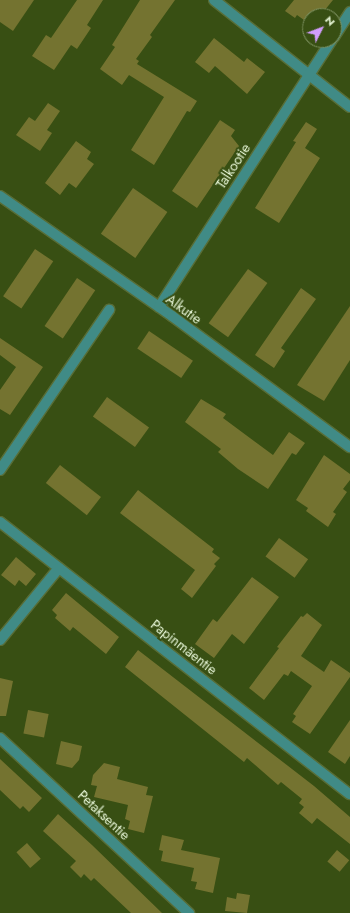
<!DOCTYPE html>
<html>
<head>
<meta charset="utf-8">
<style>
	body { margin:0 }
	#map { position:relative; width:350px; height:913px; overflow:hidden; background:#384f13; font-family:Jost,sans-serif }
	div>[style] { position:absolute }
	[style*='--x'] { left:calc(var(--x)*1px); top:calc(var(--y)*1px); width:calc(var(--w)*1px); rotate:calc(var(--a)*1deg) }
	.building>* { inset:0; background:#747330; transform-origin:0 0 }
	.roads { filter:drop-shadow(1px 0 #586d36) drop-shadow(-1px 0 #586d36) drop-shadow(0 1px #586d36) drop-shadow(0 -1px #586d36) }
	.minor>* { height:10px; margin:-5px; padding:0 5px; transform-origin:5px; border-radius:5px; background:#408b86 }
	span { translate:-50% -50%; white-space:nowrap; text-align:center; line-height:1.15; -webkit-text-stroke:4px #384f13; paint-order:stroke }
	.street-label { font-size:14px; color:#e7f6d7 }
	.north { position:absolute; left:302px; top:8px; width:40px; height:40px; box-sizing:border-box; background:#384f13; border:1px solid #7e9261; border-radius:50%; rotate:48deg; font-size:11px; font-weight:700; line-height:16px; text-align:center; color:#e7f6d7 }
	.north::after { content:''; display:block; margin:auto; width:14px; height:18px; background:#d29dfd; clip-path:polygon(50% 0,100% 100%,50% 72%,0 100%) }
</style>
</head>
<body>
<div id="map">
	<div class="building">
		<div style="clip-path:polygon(0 0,34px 0,13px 31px,0 22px)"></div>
		<div style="clip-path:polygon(77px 0,103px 0,87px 25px,91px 28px,77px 49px,71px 45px,54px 70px,32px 56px,46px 35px,51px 38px)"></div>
		<div style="clip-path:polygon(140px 0,175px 0,150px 35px,152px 37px,136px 59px,139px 61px,137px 64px,197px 101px,190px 112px,187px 111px,154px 165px,131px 150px,164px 97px,129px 75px,122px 85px,100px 69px,115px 47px,112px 45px)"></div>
		<div style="clip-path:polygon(294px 0,333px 0,320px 16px,307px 16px,304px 20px,297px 15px,295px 18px,285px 11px)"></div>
		<div style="clip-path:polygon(214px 38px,244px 62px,247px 58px,265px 72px,247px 94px,215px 66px,209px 73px,195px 62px)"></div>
		<div style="clip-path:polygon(48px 103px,60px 111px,47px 130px,52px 133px,40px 151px,16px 135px,29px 117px,35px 121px)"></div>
		<div style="clip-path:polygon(220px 120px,235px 130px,231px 136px,239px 146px,197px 208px,172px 191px)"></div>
		<div style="clip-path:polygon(306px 122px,317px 129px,305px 148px,320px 158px,279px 223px,255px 208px,296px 142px,293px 141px)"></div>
		<div style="clip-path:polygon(76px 141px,91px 152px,87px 159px,94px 164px,76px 188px,69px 183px,60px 195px,45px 183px)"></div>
		<div style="left:133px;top:188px;width:42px;height:56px;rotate:35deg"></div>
		<div style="left:35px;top:249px;width:22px;height:57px;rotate:34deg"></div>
		<div style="left:248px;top:269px;width:24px;height:67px;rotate:36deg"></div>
		<div style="left:77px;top:278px;width:22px;height:58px;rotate:34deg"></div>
		<div style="clip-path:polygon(301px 288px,316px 299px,281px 348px,285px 351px,274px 368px,255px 355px)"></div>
		<div style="clip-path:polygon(350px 306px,350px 360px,324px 401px,297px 385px)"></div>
		<div style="left:149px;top:331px;width:53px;height:21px;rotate:34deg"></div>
		<div style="clip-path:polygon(0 338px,43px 367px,10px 415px,0 409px,0 390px,16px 367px,0 355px)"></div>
		<div style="left:107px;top:397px;width:52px;height:24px;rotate:36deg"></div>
		<div style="clip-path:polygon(201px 399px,226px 414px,223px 418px,273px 455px,289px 432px,305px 443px,296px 455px,292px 453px,268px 489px,238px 469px,218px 452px,221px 449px,185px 422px)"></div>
		<div style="clip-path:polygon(324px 455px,350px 474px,350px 480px,343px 489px,347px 492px,333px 512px,336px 514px,328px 527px,306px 511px,308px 508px,296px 500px)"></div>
		<div style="left:60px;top:465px;width:52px;height:23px;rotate:38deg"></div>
		<div style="clip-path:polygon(138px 490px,214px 549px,212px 552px,220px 558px,214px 564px,216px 566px,192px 598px,181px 589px,195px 570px,120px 513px)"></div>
		<div style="left:279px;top:538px;width:36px;height:23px;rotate:36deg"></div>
		<div style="clip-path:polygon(16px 557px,36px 574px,26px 586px,19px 580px,15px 586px,1px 575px)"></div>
		<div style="clip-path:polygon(252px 577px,279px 597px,244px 644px,232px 634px,214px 658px,195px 644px,213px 619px,217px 622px)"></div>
		<div style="clip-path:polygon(66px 593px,119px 637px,106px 654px,73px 627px,70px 631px,55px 618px,57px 615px,52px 610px)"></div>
		<div style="clip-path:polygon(307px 613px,322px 625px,301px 656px,324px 672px,331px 660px,350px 673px,350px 677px,310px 734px,292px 722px,296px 716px,293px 714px,312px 686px,291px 671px,288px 676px,284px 674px,264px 700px,249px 688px,279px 648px,277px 647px,301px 616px,303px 617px)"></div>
		<div style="clip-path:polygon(138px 650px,314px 786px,350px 817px,350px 844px,317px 818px,312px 824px,299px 813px,304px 807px,299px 803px,302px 799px,281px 782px,278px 785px,247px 758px,244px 762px,125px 667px)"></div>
		<div style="clip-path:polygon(0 678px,13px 681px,6px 716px,0 716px)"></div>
		<div style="left:28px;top:710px;width:21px;height:24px;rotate:11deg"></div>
		<div style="clip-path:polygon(350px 720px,350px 756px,345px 764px,328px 752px)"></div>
		<div style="clip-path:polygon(61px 741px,82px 746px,79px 760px,72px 768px,56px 764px)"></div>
		<div style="clip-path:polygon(0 759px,42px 798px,29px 812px,23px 806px,20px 809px,0 790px)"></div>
		<div style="clip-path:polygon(104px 763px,120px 767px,117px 779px,148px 787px,146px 795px,153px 796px,144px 833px,128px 829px,130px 821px,125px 819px,128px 805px,94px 797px,97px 786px,91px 785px,93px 775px)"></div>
		<div style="clip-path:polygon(58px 814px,92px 845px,162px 913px,131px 913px,94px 878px,91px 881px,84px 874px,81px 878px,70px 867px,76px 861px,43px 831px)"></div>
		<div style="clip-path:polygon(162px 835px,184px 840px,181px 850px,220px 858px,213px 893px,195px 889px,197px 882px,191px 881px,194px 868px,161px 861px,163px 851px,159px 850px)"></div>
		<div style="left:27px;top:843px;width:21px;height:14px;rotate:49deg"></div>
		<div style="left:337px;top:850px;width:16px;height:15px;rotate:40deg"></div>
		<div style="clip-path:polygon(237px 893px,250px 895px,247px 913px,225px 911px,227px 897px,236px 899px)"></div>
	</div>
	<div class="roads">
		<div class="minor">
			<div style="--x:214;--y:0;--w:173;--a:38.2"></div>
			<div style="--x:334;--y:37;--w:30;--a:-57"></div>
			<div style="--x:0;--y:196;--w:210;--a:34.9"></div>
			<div style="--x:172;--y:316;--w:221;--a:36.4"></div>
			<div style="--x:159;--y:307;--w:318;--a:-57.1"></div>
			<div style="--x:0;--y:470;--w:194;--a:-55.7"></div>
			<div style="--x:0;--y:522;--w:443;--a:37.9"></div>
			<div style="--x:0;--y:640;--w:93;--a:-50.7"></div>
			<div style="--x:0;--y:738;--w:258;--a:42.8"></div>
		</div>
	</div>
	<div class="street-label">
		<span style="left:233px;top:166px;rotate:-57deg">Talkootie</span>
		<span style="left:184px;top:309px;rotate:36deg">Alkutie</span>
		<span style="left:184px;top:647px;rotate:38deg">Papinmäentie</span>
		<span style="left:104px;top:815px;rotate:43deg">Petaksentie</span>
	</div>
	<div class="north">N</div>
</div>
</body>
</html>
